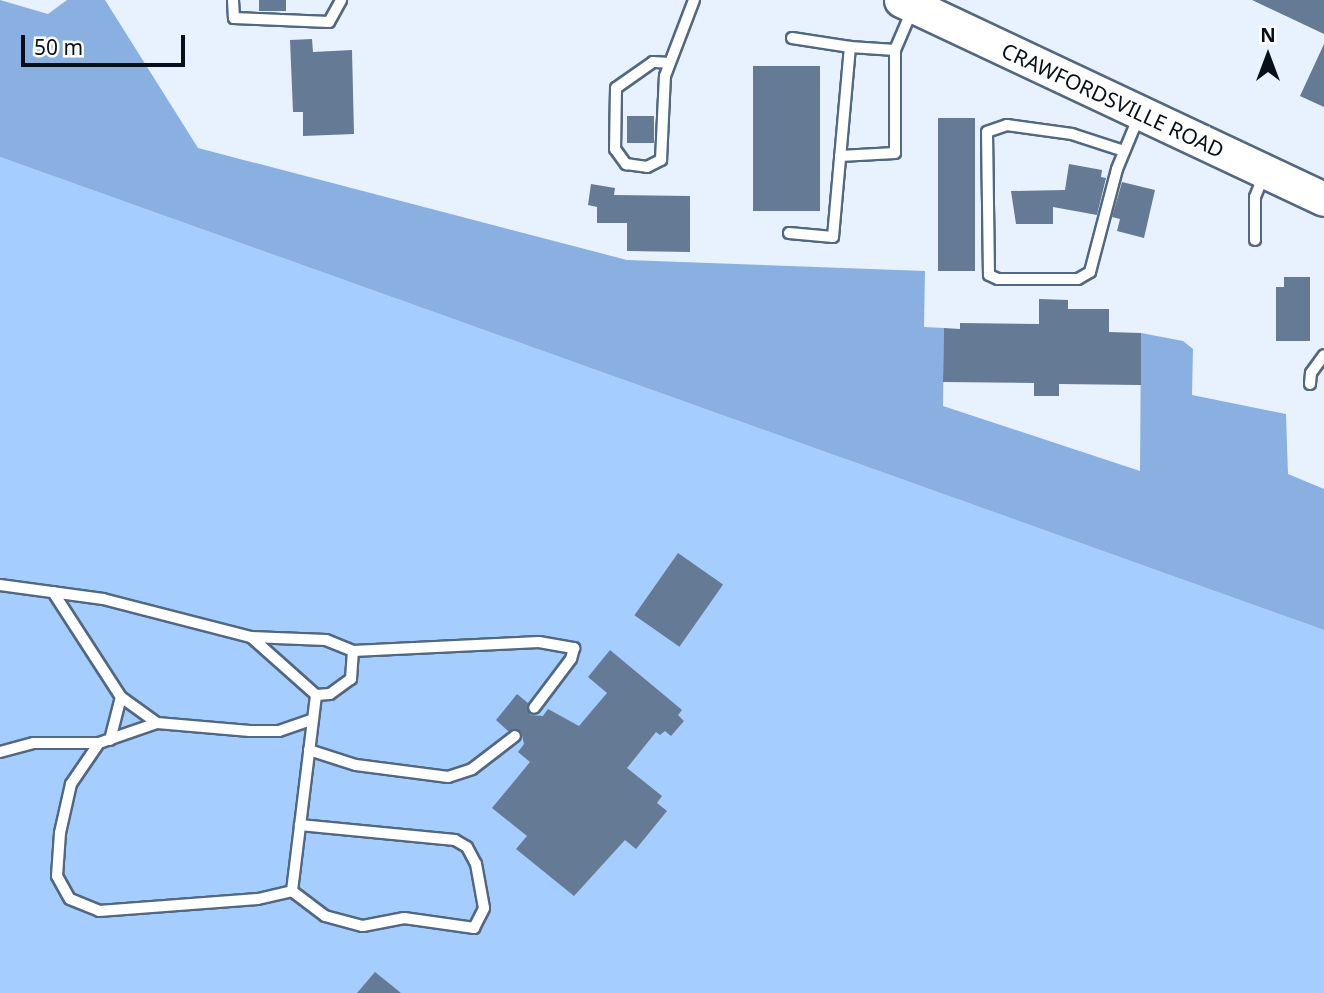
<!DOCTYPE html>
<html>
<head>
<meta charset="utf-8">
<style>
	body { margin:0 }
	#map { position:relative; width:1324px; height:993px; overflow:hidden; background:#e8f2fe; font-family:"Noto Sans",sans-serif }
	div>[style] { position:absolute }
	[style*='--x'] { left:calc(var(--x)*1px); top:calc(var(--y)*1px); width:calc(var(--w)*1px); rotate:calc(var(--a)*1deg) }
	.green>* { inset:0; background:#a5cdfd }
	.forest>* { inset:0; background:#89b0e0 }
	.building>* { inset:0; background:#647a95; transform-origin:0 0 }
	.roads { filter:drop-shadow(2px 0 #526781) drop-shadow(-2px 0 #526781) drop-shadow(0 2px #526781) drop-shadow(0 -2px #526781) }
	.lane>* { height:10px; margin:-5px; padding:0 5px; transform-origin:5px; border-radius:5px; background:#fff }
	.primary>* { height:33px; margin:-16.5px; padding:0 16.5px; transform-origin:16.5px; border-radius:16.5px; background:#fff }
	span { translate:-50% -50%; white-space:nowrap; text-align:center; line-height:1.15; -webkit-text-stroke:7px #fff; paint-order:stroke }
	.street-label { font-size:21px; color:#071019 }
	.north { position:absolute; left:1233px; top:21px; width:70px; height:70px; -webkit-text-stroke:5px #fff; paint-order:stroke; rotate:0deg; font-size:19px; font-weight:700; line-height:28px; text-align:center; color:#071019 }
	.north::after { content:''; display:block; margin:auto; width:24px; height:32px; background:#071019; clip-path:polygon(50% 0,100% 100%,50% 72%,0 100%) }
	.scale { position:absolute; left:21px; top:35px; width:164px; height:32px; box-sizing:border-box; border:4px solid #071019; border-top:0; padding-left:9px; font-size:21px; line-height:24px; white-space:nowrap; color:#071019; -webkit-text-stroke:5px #fff; paint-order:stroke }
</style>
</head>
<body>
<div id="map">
	<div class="green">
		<div style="clip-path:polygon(0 157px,1324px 630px,1324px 993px,0 993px)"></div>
	</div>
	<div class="forest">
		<div style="clip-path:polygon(0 0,48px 14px,67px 0,105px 0,198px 148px,627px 260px,925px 271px,924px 327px,944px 328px,943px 406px,1140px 471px,1141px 333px,1183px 341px,1193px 349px,1192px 395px,1286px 414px,1288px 474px,1324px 489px,1324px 630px,0 157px)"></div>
	</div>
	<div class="building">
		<div style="left:259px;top:0;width:27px;height:11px"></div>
		<div style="clip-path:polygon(1252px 0,1324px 0,1324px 34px)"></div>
		<div style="clip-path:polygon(312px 39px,313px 52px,352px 50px,354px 134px,303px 136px,303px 112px,293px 112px,290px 40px)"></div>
		<div style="clip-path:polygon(1324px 44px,1324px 107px,1300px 96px)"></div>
		<div style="left:820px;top:66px;width:145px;height:67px;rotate:90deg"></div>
		<div style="left:654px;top:116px;width:27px;height:27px;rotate:90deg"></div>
		<div style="left:938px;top:118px;width:37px;height:153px"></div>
		<div style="clip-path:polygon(1069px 164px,1102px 170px,1101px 177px,1106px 178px,1097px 215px,1053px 207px,1053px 224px,1016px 224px,1011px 191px,1065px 190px)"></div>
		<div style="clip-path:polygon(1122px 182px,1155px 190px,1144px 238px,1117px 231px,1120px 219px,1112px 217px)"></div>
		<div style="clip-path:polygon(591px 184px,615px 188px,614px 195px,690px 196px,690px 252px,627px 251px,627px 223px,597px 223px,597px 207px,588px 205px)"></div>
		<div style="clip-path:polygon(1284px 277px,1310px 277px,1310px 341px,1276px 341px,1276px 287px,1284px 287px)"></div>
		<div style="clip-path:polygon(1039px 299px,1068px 300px,1068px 309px,1109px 309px,1109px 332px,1141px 333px,1141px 385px,1059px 384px,1059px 396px,1034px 396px,1034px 383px,943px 382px,944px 328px,960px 329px,960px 323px,1039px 324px)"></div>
		<div style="left:678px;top:553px;width:55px;height:76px;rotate:35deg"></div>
		<div style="clip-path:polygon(610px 650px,682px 710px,678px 715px,684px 721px,671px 736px,665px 731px,660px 735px,656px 732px,627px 768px,662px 796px,657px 803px,667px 811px,636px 849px,625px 840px,574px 896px,516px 849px,527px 836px,492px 808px,530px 762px,518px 752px,524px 744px,521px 731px,508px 731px,496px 720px,517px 694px,528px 703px,530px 715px,543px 716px,548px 709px,579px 726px,607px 693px,588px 677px)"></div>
		<div style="clip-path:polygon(375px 972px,401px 993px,357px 993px)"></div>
	</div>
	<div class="roads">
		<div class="lane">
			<div style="--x:233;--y:0;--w:18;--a:87"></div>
			<div style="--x:234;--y:18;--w:95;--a:2.4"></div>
			<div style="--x:329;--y:22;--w:25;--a:-61"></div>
			<div style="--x:792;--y:38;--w:59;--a:8.8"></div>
			<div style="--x:669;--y:63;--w:16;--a:-176"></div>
			<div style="--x:653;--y:62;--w:45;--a:144.9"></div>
			<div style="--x:616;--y:88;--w:61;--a:90.9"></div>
			<div style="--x:615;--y:149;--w:19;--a:54"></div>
			<div style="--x:626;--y:164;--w:21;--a:8"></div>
			<div style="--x:647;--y:167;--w:16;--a:-27"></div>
			<div style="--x:661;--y:160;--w:84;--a:-87.3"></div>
			<div style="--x:665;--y:76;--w:81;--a:-69.1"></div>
			<div style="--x:1124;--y:151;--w:55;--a:-161.9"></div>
			<div style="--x:1072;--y:134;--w:66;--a:-172.1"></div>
			<div style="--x:1007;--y:125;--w:21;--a:161"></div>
			<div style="--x:987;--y:132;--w:143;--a:89.2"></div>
			<div style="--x:989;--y:275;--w:10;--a:24"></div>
			<div style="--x:998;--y:279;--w:80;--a:0"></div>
			<div style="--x:1078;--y:279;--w:14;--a:-30"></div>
			<div style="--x:1090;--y:272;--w:106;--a:-75.3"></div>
			<div style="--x:1117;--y:169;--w:57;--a:-67.5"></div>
			<div style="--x:840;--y:156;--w:55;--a:-3.1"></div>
			<div style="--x:895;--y:153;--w:103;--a:-90"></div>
			<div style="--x:895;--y:50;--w:46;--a:-66.8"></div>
			<div style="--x:789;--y:233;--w:44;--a:5.2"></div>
			<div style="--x:833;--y:237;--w:191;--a:-84.9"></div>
			<div style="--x:850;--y:47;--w:45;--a:3.8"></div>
			<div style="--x:1255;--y:240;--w:43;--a:-90"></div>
			<div style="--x:1255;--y:197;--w:24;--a:-68"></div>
			<div style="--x:1310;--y:384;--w:11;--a:-85"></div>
			<div style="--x:1311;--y:373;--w:22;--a:-54"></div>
			<div style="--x:0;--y:585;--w:104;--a:7.7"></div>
			<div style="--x:103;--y:599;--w:153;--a:14.4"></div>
			<div style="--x:251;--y:637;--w:87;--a:41.7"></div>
			<div style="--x:316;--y:695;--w:14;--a:-4"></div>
			<div style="--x:330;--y:694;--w:26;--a:-36"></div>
			<div style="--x:351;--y:679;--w:28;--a:-86"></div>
			<div style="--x:53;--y:592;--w:125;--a:57.1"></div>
			<div style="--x:121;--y:697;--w:44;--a:35.8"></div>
			<div style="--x:251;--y:637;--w:75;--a:2.3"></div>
			<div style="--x:326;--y:640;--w:29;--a:22"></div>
			<div style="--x:353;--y:651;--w:186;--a:-2.8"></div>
			<div style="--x:539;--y:642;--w:36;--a:10"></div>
			<div style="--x:574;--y:648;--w:11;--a:105"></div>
			<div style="--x:571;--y:659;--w:61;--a:127.1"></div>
			<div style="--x:110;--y:740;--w:44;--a:-75.7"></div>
			<div style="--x:99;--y:743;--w:61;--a:-19"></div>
			<div style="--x:157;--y:723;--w:93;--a:4.9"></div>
			<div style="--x:250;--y:731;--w:29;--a:0"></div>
			<div style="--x:279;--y:731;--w:36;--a:-19"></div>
			<div style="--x:309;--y:750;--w:49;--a:17.7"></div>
			<div style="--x:356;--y:765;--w:93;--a:7.4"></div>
			<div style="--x:448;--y:777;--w:25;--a:-18"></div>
			<div style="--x:472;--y:769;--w:54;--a:-37.5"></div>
			<div style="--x:0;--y:752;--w:35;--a:-15"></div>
			<div style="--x:34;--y:743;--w:65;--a:0"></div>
			<div style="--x:99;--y:743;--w:50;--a:124.3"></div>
			<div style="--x:71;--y:784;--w:50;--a:102.7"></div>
			<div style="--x:60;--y:833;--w:43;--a:94"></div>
			<div style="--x:57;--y:876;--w:26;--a:61"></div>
			<div style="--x:70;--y:899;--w:31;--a:22"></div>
			<div style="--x:99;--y:911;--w:159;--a:-4.3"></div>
			<div style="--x:258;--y:899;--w:35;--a:-13"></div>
			<div style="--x:292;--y:891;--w:197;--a:-83"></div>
			<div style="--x:292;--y:891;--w:41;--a:37.1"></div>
			<div style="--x:325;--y:916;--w:39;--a:15"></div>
			<div style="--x:363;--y:926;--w:42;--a:-11"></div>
			<div style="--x:404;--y:918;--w:71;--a:8.1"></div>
			<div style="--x:474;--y:928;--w:22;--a:-63"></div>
			<div style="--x:484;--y:908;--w:45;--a:-100.3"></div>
			<div style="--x:476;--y:864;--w:19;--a:-118"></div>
			<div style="--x:467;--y:847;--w:14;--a:-150"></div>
			<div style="--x:455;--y:840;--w:156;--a:-174.5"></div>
		</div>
		<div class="primary">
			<div style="--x:901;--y:0;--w:467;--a:25.2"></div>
		</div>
	</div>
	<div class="street-label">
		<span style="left:1113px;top:100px;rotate:25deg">CRAWFORDSVILLE ROAD</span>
	</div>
	<div class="north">N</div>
	<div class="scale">50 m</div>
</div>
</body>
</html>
